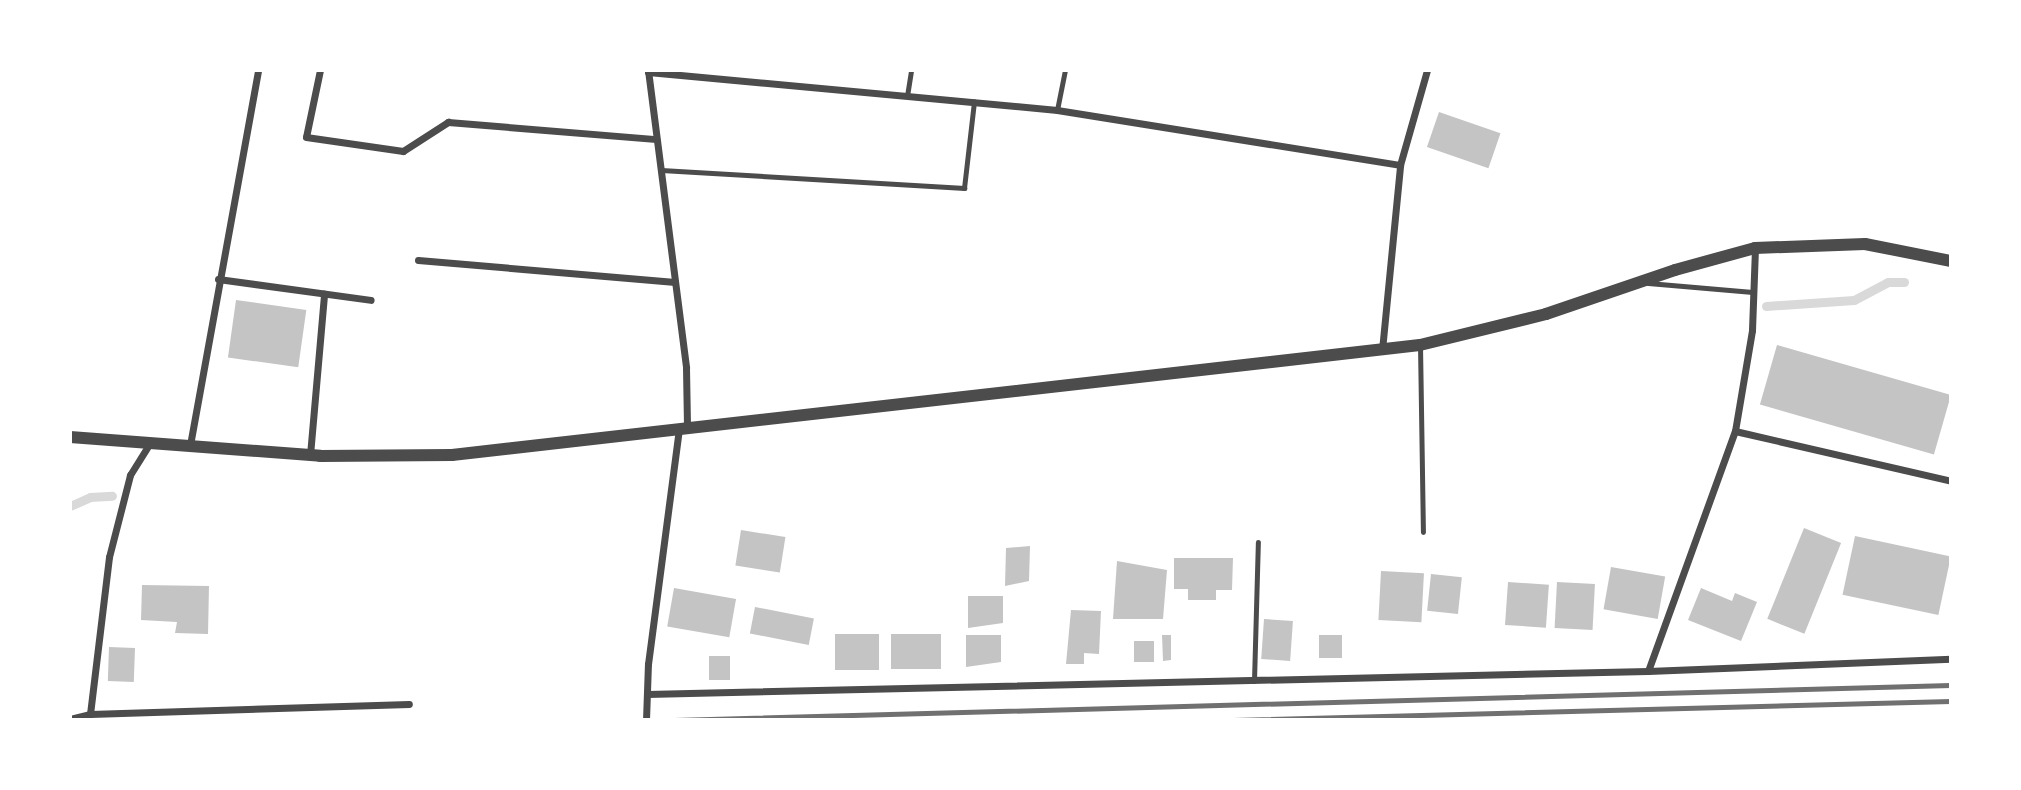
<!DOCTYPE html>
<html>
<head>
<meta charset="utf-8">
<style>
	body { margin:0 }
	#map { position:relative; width:2021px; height:790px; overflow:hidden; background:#fff; font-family:Helvetica,sans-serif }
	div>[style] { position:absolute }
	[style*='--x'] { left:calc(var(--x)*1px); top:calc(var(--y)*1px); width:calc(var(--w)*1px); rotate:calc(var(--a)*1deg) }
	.stream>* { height:9px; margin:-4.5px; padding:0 4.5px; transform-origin:4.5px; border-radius:4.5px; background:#d9d9d9 }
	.building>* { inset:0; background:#c4c4c4; transform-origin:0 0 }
	.service>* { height:5px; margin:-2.5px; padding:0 2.5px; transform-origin:2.5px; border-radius:2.5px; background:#4c4c4c }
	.minor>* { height:7px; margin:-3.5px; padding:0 3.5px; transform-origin:3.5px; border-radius:3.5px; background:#4c4c4c }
	.tertiary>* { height:12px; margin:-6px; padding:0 6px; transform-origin:6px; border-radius:6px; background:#4c4c4c }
	.rail>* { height:5px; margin:-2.5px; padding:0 2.5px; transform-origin:2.5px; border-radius:2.5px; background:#707070 }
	span { translate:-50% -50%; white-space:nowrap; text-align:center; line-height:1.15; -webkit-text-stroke:5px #fff; paint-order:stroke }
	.frame { position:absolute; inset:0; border:72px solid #fff; pointer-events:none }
</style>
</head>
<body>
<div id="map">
	<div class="stream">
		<div style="--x:1766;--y:306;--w:88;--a:-3.9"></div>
		<div style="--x:1854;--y:300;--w:38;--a:-28"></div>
		<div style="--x:1888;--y:282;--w:16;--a:0"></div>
		<div style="--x:70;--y:506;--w:22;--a:-24"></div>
		<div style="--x:90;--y:497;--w:22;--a:-3"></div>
	</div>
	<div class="building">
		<div style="left:1439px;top:112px;width:65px;height:37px;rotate:19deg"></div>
		<div style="left:236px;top:300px;width:71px;height:58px;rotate:8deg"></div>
		<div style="left:1777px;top:345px;width:181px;height:62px;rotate:16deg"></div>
		<div style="left:1804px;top:528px;width:40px;height:98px;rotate:22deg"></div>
		<div style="left:741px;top:530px;width:45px;height:36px;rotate:9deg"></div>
		<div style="left:1855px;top:536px;width:98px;height:60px;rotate:12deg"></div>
		<div style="clip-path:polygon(1030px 546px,1029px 581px,1005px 586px,1006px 548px)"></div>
		<div style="clip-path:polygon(1174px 558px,1233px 558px,1232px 590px,1216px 590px,1216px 600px,1188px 600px,1188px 589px,1174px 589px)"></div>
		<div style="clip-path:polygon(1117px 561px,1167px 570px,1163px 619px,1113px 619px)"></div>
		<div style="left:1611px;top:567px;width:55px;height:43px;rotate:10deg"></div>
		<div style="left:1381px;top:571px;width:43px;height:49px;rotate:3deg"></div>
		<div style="left:1431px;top:574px;width:31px;height:37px;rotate:6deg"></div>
		<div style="left:1508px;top:582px;width:41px;height:43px;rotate:4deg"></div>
		<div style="left:1557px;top:582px;width:38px;height:46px;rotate:3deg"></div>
		<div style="clip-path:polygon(142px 585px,209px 586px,208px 634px,175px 633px,177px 622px,141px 620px)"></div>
		<div style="left:674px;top:588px;width:63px;height:39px;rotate:10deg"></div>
		<div style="clip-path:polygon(1701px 588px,1732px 601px,1735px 593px,1757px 602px,1741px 641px,1688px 620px)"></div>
		<div style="clip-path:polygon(968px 596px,1003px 596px,1003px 623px,968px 628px)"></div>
		<div style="left:755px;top:607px;width:60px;height:27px;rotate:11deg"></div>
		<div style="clip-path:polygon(1071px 610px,1101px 611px,1099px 654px,1084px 653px,1084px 664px,1066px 664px)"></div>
		<div style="left:1264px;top:619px;width:29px;height:40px;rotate:4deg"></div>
		<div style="left:835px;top:634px;width:44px;height:36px"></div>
		<div style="left:891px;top:634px;width:50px;height:35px"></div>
		<div style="clip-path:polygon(966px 635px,1001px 635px,1001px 662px,966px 667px)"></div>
		<div style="clip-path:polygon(1162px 635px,1171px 635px,1171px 660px,1163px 661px)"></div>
		<div style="left:1342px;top:635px;width:23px;height:23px;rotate:90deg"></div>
		<div style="left:1134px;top:641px;width:20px;height:21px"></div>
		<div style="left:109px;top:647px;width:26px;height:34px;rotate:2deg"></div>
		<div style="left:709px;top:656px;width:21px;height:24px"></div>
	</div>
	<div class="service">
		<div style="--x:907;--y:96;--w:26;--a:-81"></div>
		<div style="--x:1057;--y:110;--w:41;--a:-78.7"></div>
		<div style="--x:661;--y:170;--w:304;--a:3.4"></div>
		<div style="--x:964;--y:188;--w:87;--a:-83.4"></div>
		<div style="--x:1648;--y:283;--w:105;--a:4.9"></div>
		<div style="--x:1420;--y:345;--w:187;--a:89.1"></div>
		<div style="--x:1254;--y:681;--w:139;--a:-88.4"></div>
	</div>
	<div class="minor">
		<div style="--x:320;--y:70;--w:68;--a:101.8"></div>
		<div style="--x:306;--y:137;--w:98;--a:8.2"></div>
		<div style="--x:403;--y:151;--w:54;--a:-32.8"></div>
		<div style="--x:448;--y:122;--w:209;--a:4.7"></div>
		<div style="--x:648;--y:70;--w:300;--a:82.7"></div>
		<div style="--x:686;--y:368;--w:59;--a:89"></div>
		<div style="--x:648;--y:72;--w:411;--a:5.3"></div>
		<div style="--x:1057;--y:110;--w:347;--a:9.1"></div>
		<div style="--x:418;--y:260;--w:258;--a:4.9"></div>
		<div style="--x:218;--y:279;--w:154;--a:7.8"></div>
		<div style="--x:1382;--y:350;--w:186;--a:-84.4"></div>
		<div style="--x:1400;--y:165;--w:99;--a:-74.1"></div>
		<div style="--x:1735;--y:431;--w:222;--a:13"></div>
		<div style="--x:190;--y:445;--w:381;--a:-79.7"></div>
		<div style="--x:310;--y:455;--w:162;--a:-85"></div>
		<div style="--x:1648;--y:671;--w:255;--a:-70.1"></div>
		<div style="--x:1735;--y:431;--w:102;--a:-80.4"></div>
		<div style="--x:1752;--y:330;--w:82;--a:-87.9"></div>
		<div style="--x:647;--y:694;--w:1001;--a:-1.32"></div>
		<div style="--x:1648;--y:671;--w:303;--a:-2.3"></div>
		<div style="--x:90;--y:714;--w:158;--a:-83.1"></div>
		<div style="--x:109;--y:557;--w:85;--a:-75.6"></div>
		<div style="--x:130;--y:475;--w:39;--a:-58"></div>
		<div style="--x:70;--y:719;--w:21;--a:-14"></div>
		<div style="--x:90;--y:714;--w:319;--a:-1.8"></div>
		<div style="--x:646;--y:720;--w:56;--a:-88"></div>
		<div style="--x:648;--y:664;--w:238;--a:-82.5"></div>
	</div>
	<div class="tertiary">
		<div style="--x:70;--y:437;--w:251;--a:4.3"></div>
		<div style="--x:320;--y:456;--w:132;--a:-0.4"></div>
		<div style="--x:452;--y:455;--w:974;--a:-6.48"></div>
		<div style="--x:1420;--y:345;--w:130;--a:-13.8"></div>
		<div style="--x:1546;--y:314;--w:136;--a:-18.8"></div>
		<div style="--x:1675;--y:270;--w:83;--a:-15.4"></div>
		<div style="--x:1755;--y:248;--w:110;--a:-2.1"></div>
		<div style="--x:1865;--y:244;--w:88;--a:11.2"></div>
	</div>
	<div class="rail">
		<div style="--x:674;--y:720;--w:1277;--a:-1.57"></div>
		<div style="--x:1233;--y:720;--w:718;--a:-1.52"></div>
	</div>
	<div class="frame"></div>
</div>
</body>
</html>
